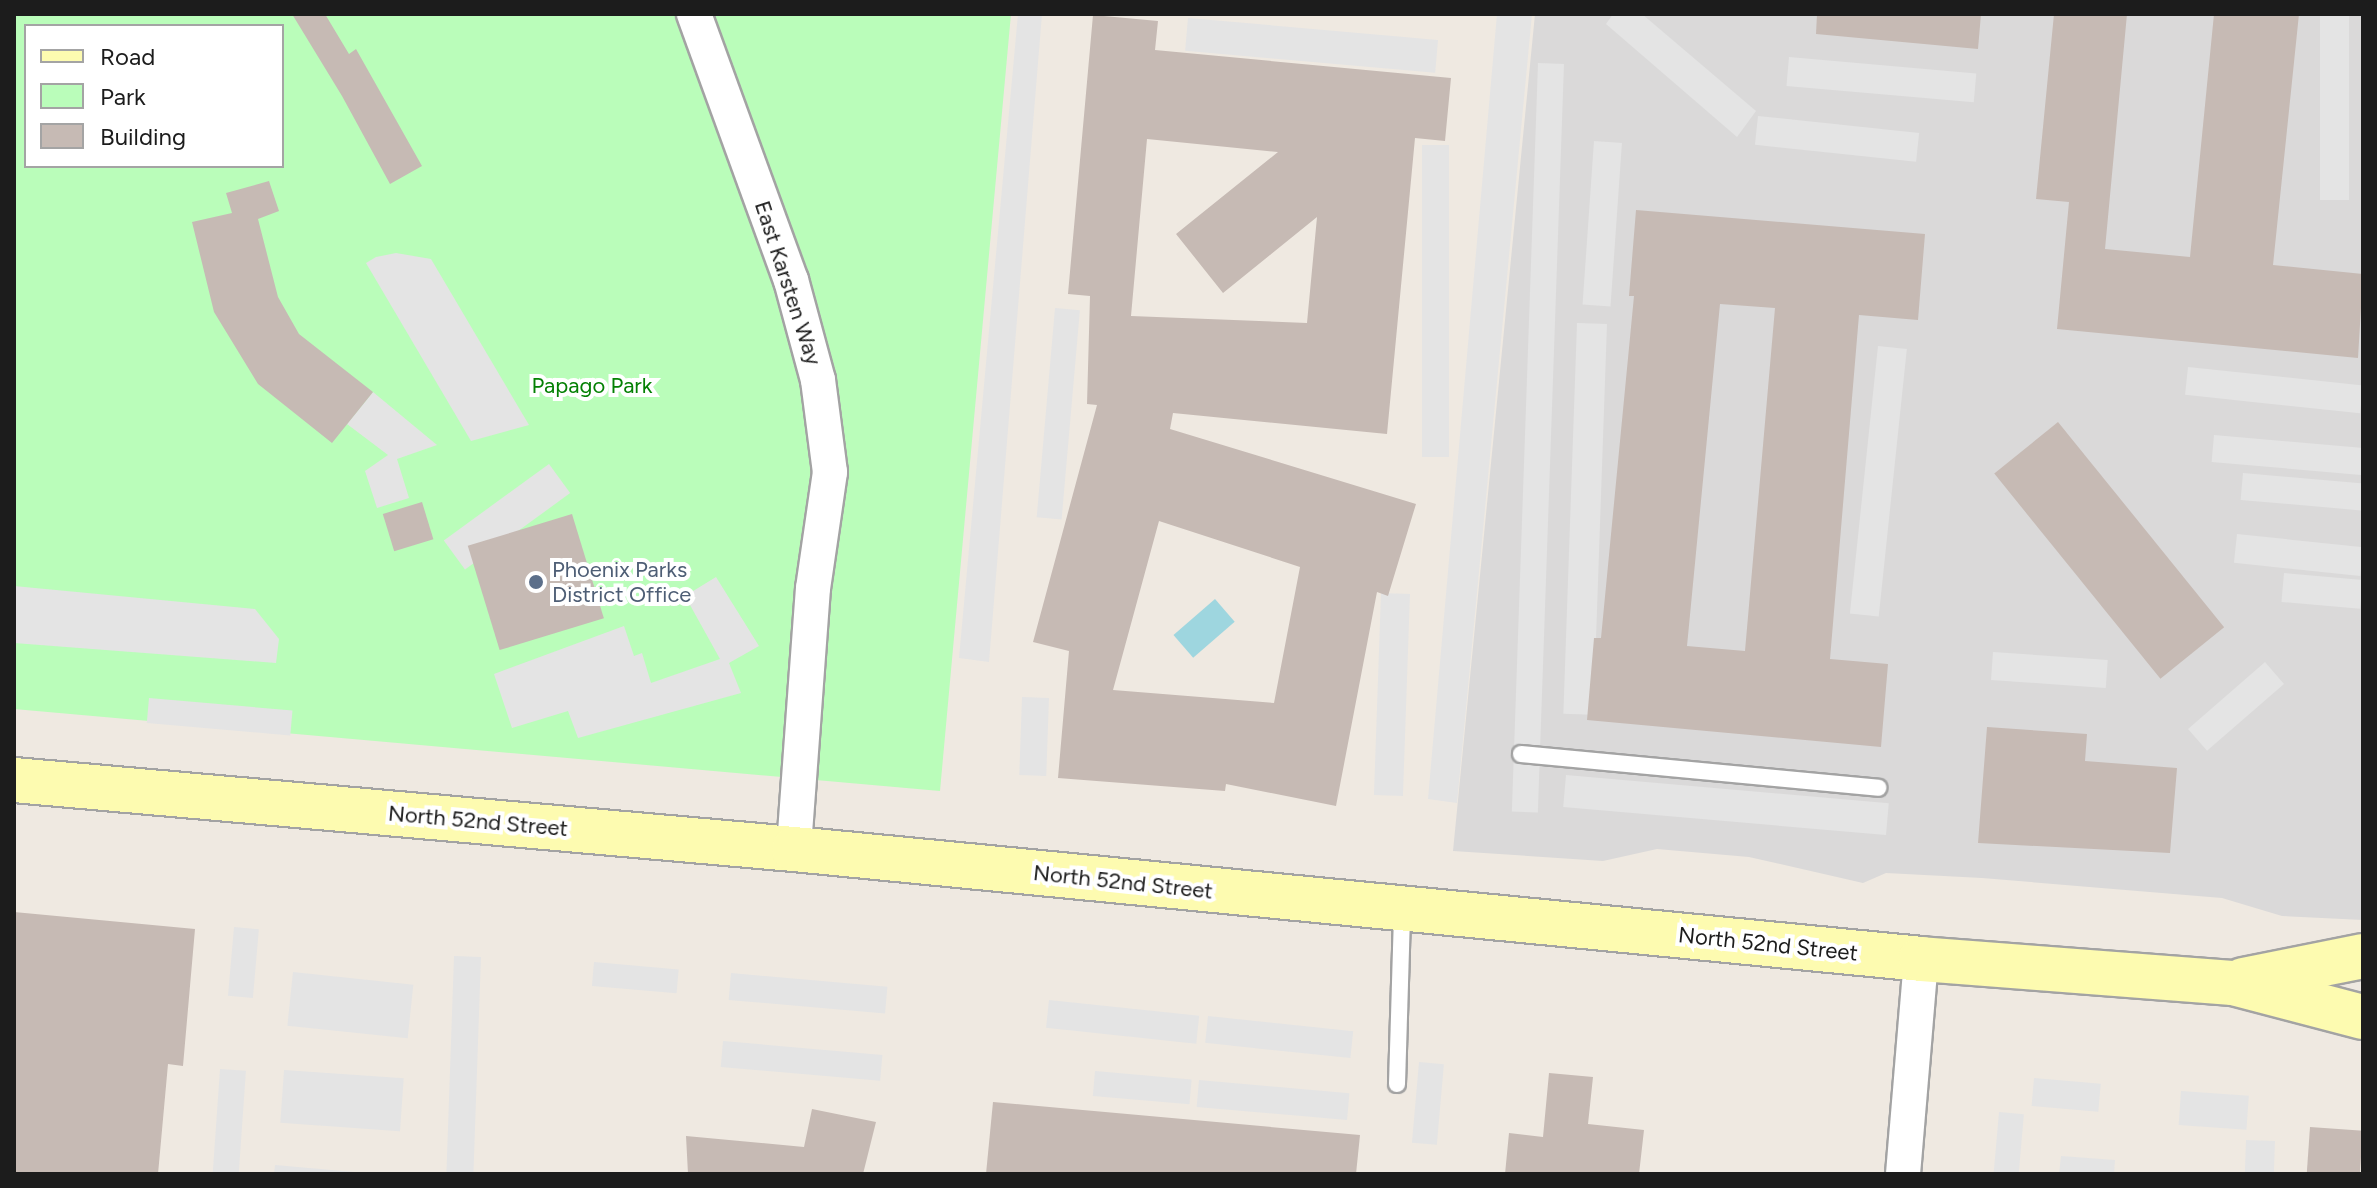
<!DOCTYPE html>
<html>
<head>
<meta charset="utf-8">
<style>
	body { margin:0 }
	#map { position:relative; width:2377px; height:1188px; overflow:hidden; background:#efe9e1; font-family:Figtree,sans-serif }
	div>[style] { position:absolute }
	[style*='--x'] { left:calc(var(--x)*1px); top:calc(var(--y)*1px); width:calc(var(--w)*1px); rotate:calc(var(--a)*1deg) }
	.residential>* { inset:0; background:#dad9d9 }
	.park>* { inset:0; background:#bafdba }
	.parking>* { inset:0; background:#e4e4e4; transform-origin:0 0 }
	.water>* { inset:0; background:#9ed6df; transform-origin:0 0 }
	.building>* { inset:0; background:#c6bab4; transform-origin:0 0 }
	.roads { filter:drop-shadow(2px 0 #a3a3a3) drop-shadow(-2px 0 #a3a3a3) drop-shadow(0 2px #a3a3a3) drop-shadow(0 -2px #a3a3a3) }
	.lane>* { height:16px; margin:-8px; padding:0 8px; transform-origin:8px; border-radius:8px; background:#fff }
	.street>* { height:34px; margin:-17px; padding:0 17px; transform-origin:17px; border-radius:17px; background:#fff }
	.secondary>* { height:44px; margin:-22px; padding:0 22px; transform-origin:22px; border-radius:22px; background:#fdfbb0 }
	.dots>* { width:22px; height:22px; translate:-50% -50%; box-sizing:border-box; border:4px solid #fff; border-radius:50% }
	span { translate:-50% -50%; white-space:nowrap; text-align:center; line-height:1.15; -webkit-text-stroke:8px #fff; paint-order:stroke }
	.street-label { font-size:22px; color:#1c1c1c }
	.park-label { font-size:22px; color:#048004 }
	.service-label { font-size:22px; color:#4e5e75 }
	.left { translate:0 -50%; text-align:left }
	.frame { position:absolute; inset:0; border:16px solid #1c1c1c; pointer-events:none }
	.legend { position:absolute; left:24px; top:24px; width:260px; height:144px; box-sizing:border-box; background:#fff; border:2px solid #a4a4a4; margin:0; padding:10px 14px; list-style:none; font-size:24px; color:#1c1c1c }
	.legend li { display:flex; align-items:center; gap:16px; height:40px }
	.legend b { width:40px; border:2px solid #a4a4a4 }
</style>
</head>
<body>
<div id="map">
	<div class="residential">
		<div style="clip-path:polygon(1535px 14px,2363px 14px,2363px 920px,2282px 916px,2222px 898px,1982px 878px,1886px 873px,1863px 883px,1749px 857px,1657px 849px,1603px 861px,1453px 851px)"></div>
	</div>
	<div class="park">
		<div style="clip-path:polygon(evenodd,14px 14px,1011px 14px,940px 791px,14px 709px,14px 14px,26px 26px,282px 26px,282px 166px,26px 166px,26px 26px)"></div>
	</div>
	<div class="parking">
		<div style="clip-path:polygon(1018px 14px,1042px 14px,989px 662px,959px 658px)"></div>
		<div style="clip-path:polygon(1497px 14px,1532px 14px,1457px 803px,1428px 799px)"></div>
		<div style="clip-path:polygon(1613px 14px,1642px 14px,1756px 111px,1737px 137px,1606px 24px)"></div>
		<div style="left:2320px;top:14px;width:29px;height:186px"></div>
		<div style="left:1188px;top:18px;width:251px;height:33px;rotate:5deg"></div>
		<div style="left:1789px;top:57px;width:188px;height:29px;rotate:5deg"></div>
		<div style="left:1538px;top:63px;width:26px;height:749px;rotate:2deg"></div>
		<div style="left:1758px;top:116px;width:162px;height:29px;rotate:6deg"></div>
		<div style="left:1594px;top:141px;width:28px;height:164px;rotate:4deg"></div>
		<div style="left:1422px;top:145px;width:27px;height:312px"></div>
		<div style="clip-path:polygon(396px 253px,431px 259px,529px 425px,471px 441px,366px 263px,376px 257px)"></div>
		<div style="left:1055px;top:308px;width:25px;height:210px;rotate:5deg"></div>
		<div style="left:1577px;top:323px;width:30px;height:391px;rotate:2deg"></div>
		<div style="left:1878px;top:346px;width:29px;height:269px;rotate:6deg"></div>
		<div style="left:2188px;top:367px;width:176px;height:28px;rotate:6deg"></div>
		<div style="clip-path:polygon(373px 392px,437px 445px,397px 459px,409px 498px,377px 508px,365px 471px,388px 455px,347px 424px)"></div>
		<div style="left:2214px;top:435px;width:150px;height:27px;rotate:5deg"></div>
		<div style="left:549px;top:464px;width:36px;height:130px;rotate:54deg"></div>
		<div style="left:2243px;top:473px;width:121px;height:27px;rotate:5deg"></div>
		<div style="left:2237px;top:534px;width:127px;height:29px;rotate:6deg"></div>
		<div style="left:2284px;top:573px;width:79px;height:29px;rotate:5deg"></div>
		<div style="clip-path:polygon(716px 577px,759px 646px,729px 663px,741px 693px,578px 738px,568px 711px,512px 728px,494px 674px,624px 626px,634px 656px,642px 653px,651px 683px,720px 659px,685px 596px)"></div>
		<div style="clip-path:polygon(14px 586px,255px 609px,279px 639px,276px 663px,14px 643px)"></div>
		<div style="left:1381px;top:593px;width:29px;height:202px;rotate:2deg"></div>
		<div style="left:1993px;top:652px;width:115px;height:28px;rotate:4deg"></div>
		<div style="left:2265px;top:662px;width:29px;height:102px;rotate:49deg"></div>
		<div style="left:1022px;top:697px;width:27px;height:78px;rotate:2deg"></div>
		<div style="left:149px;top:698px;width:144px;height:25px;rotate:5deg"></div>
		<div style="left:1566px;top:775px;width:324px;height:32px;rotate:5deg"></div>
		<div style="left:234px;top:927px;width:25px;height:69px;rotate:5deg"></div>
		<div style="left:454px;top:956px;width:27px;height:219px;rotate:2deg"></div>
		<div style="left:594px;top:962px;width:85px;height:24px;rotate:5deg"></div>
		<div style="left:293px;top:972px;width:121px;height:54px;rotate:6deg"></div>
		<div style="left:731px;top:973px;width:157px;height:27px;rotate:5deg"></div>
		<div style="left:1049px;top:1000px;width:151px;height:28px;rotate:6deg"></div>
		<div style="left:1208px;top:1016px;width:146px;height:27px;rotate:6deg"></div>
		<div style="left:723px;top:1041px;width:160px;height:26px;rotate:5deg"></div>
		<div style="left:1419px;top:1062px;width:25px;height:81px;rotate:5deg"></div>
		<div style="left:220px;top:1069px;width:26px;height:105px;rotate:4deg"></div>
		<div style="left:284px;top:1070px;width:120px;height:53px;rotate:4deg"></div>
		<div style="left:1095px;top:1071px;width:97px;height:25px;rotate:5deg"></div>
		<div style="left:2034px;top:1078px;width:67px;height:28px;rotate:5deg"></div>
		<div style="left:1199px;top:1080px;width:151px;height:27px;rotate:5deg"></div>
		<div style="left:2181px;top:1091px;width:68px;height:34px;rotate:4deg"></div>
		<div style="left:1999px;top:1112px;width:25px;height:62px;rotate:5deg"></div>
		<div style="left:2246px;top:1140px;width:29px;height:34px;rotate:2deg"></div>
		<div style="clip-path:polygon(2061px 1156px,2115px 1160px,2114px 1174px,2059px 1174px)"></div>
		<div style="clip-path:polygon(275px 1165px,377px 1174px,274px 1174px)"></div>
	</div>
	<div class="water">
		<div style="left:1215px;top:599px;width:30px;height:55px;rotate:49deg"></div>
	</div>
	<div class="building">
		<div style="clip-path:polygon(292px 14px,325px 14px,349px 54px,356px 49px,422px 166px,390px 184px,342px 96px)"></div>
		<div style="clip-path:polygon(1817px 14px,1981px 14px,1978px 49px,1816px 34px)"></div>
		<div style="clip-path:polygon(2054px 14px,2127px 14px,2105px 249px,2190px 257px,2214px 14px,2299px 14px,2273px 265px,2363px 274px,2358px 358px,2057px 329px,2069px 202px,2036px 199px)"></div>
		<div style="clip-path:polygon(evenodd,1093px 15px,1158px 21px,1155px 50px,1451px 78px,1445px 141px,1415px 138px,1387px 434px,1173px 413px,1170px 429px,1416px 504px,1388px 596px,1377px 592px,1336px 806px,1226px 784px,1225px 791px,1058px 778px,1069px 651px,1033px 642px,1097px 405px,1087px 404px,1090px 296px,1068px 294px,1093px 15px,1147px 139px,1278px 152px,1176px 234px,1223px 293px,1317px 217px,1307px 323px,1131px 316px,1147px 139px,1093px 15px,1159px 521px,1300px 567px,1274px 703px,1113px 690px,1159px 521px)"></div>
		<div style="clip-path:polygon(269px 181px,279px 211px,258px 219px,278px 297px,299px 334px,373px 392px,332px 443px,258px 384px,214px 312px,192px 222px,232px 213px,226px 193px)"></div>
		<div style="clip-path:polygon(evenodd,1636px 210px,1925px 234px,1918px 320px,1859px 315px,1830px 659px,1888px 664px,1881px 747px,1587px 720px,1594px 638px,1601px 638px,1634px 296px,1629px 296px,1636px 210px,1720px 304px,1775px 308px,1745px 651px,1687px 646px,1720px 304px)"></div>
		<div style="left:2058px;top:422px;width:264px;height:82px;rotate:51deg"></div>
		<div style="left:422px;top:502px;width:39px;height:41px;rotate:73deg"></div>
		<div style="left:572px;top:514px;width:109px;height:109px;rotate:73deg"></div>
		<div style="clip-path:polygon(1987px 727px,2087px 734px,2085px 761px,2177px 768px,2170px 853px,1978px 843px)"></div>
		<div style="clip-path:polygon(14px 912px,195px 929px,183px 1066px,168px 1064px,158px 1174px,14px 1174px)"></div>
		<div style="clip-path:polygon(1549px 1073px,1593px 1077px,1588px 1124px,1644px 1130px,1639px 1174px,1505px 1174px,1509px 1133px,1543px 1137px)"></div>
		<div style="clip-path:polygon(993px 1102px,1360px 1135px,1356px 1174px,986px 1174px)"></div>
		<div style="clip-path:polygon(812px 1109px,876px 1122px,863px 1174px,688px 1174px,686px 1136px,804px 1147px)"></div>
		<div style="left:2310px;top:1127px;width:53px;height:47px;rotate:4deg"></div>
	</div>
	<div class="roads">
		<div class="lane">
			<div style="--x:1521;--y:754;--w:359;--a:5.4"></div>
			<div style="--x:1397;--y:1084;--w:173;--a:-88.3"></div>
		</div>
		<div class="street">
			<div style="--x:694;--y:14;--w:283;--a:70"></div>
			<div style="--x:791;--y:280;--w:104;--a:74.9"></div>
			<div style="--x:818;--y:380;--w:93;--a:82.6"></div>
			<div style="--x:830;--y:472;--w:117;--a:98.3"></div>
			<div style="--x:813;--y:588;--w:262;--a:94.2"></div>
			<div style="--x:1903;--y:1174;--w:216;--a:-85.2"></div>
		</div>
		<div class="secondary">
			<div style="--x:14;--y:780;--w:783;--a:5.06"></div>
			<div style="--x:794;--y:849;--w:1132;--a:5.57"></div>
			<div style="--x:1921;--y:959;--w:313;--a:4.4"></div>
			<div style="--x:2233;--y:983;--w:134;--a:14.7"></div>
			<div style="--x:2243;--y:980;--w:122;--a:-11.3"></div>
		</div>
	</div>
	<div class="dots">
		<div style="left:536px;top:582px;background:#5c6f8a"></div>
	</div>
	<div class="street-label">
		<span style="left:788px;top:283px;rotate:72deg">East Karsten Way</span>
		<span style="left:478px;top:821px;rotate:5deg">North 52nd Street</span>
		<span style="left:1123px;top:882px;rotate:6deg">North 52nd Street</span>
		<span style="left:1768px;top:944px;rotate:6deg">North 52nd Street</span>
	</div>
	<div class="park-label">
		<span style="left:592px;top:386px">Papago Park</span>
	</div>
	<div class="service-label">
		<span class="left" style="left:552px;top:582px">Phoenix Parks<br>District Office</span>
	</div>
	<div class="frame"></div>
	<ul class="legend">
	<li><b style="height:10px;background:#fdfbb0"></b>Road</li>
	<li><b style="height:22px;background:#bafdba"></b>Park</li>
	<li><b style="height:22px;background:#c6bab4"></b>Building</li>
	</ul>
</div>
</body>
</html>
